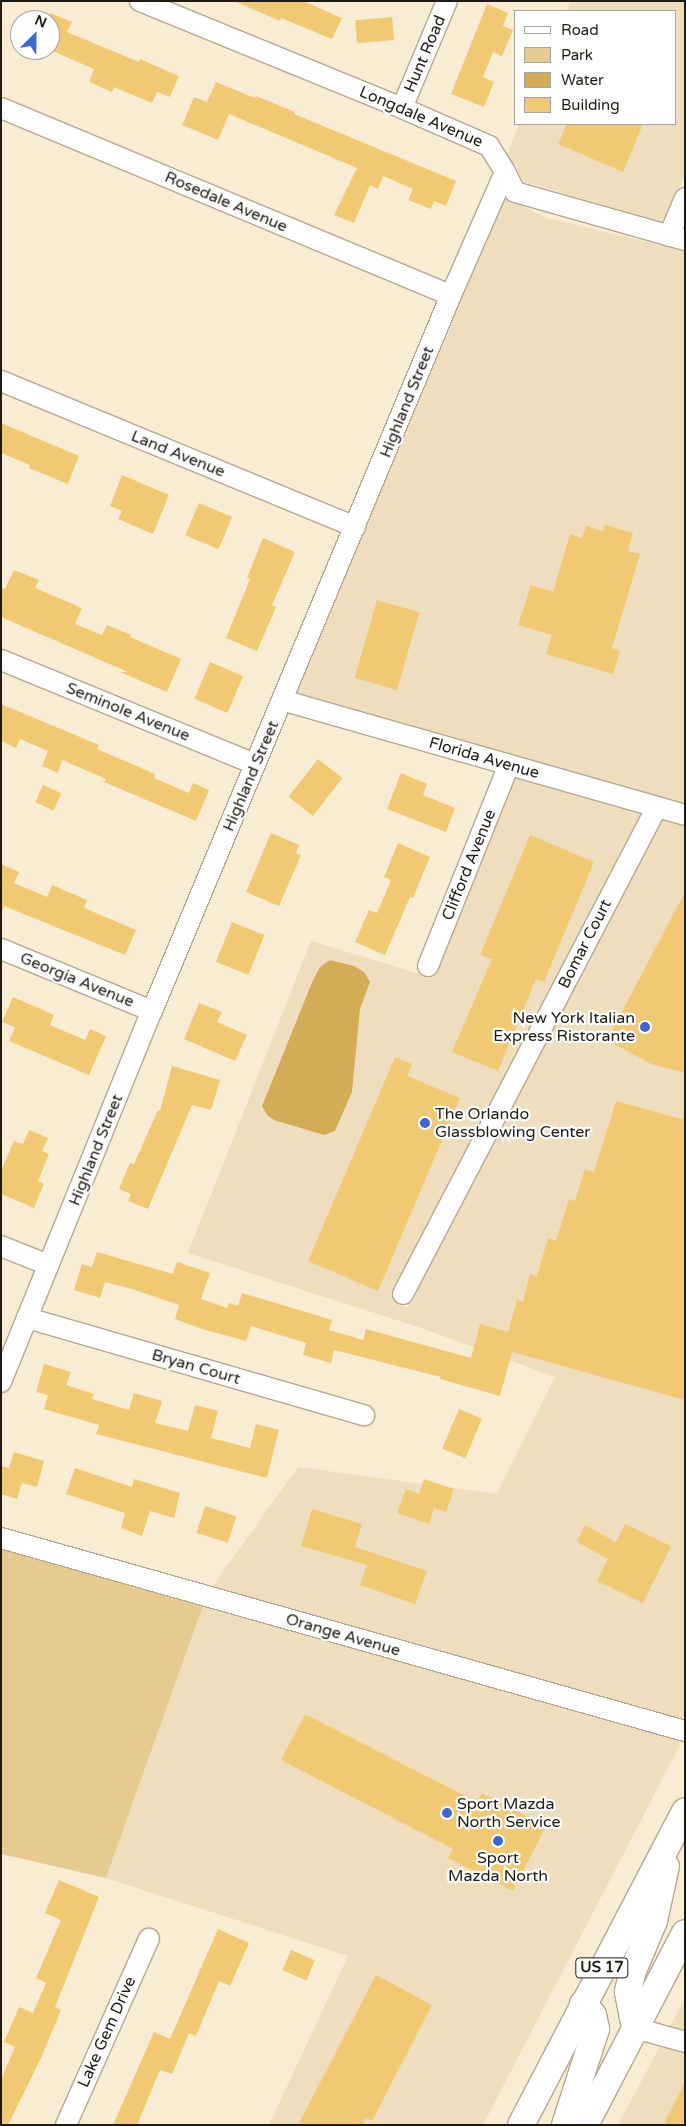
<!DOCTYPE html>
<html>
<head>
<meta charset="utf-8">
<style>
	body { margin:0 }
	#map { position:relative; width:686px; height:2126px; overflow:hidden; background:#f8ecd2; font-family:"Varela Round",sans-serif }
	div>[style] { position:absolute }
	[style*='--x'] { left:calc(var(--x)*1px); top:calc(var(--y)*1px); width:calc(var(--w)*1px); rotate:calc(var(--a)*1deg) }
	.built>* { inset:0; background:#efdebe }
	.green>* { inset:0; background:#e6ca90 }
	.water>* { inset:0; background:#d4ac57 }
	.building>* { inset:0; background:#f1c973; transform-origin:0 0 }
	.roads { filter:drop-shadow(1px 0 #b4a890) drop-shadow(-1px 0 #b4a890) drop-shadow(0 1px #b4a890) drop-shadow(0 -1px #b4a890) }
	.minor>* { height:20px; margin:-10px; padding:0 10px; transform-origin:10px; border-radius:10px; background:#fff }
	.major>* { height:26px; margin:-13px; padding:0 13px; transform-origin:13px; border-radius:13px; background:#fff }
	.dots>* { width:14px; height:14px; translate:-50% -50%; box-sizing:border-box; border:2px solid #fff; border-radius:50% }
	span { translate:-50% -50%; white-space:nowrap; text-align:center; line-height:1.15; -webkit-text-stroke:4.5px #fff; paint-order:stroke }
	.shield-label span { padding:1px 4px; background:#fff; border:1px solid; border-radius:4px; -webkit-text-stroke-width:0 }
	.shield-label { font-size:15px; color:#201b12; font-weight:700 }
	.street-label { font-size:16px; color:#201b12 }
	.poi-label { font-size:16px; color:#201b12 }
	.right { translate:-100% -50%; text-align:right }
	.left { translate:0 -50%; text-align:left }
	.frame { position:absolute; inset:0; border:2px solid #201b12; pointer-events:none }
	.legend { position:absolute; left:514px; top:10px; width:162px; height:115px; box-sizing:border-box; background:#fff; border:1px solid #a6a4a0; margin:0; padding:6px 9px; list-style:none; font-size:15px; color:#201b12 }
	.legend li { display:flex; align-items:center; gap:10px; height:25px }
	.legend b { width:25px; border:1px solid #a6a4a0 }
	.north { position:absolute; left:10px; top:10px; width:50px; height:50px; box-sizing:border-box; background:#fff; border:1px solid #a6a4a0; border-radius:50%; rotate:23deg; font-size:14px; font-weight:700; line-height:20px; text-align:center; color:#201b12 }
	.north::after { content:''; display:block; margin:auto; width:18px; height:22px; background:#3a66d7; clip-path:polygon(50% 0,100% 100%,50% 72%,0 100%) }
</style>
</head>
<body>
<div id="map">
	<div class="built">
		<div style="clip-path:polygon(570px 1px,685px 1px,685px 174px,664px 223px,525px 182px,516px 170px,518px 166px,512px 163px,507px 155px,519px 124px,675px 124px,675px 11px,566px 11px)"></div>
		<div style="clip-path:polygon(507px 191px,516px 202px,546px 218px,685px 251px,685px 805px,295px 693px,460px 299px)"></div>
		<div style="clip-path:polygon(evenodd,514px 777px,643px 814px,391px 1299px,407px 1308px,661px 819px,685px 826px,685px 1720px,212px 1587px,298px 1467px,497px 1494px,555px 1377px,421px 1328px,188px 1253px,311px 941px,433px 978px,514px 777px,330px 960px,354px 966px,370px 982px,360px 1009px,352px 1092px,335px 1131px,324px 1135px,267px 1115px,262px 1106px,313px 980px,320px 967px,330px 960px)"></div>
		<div style="clip-path:polygon(203px 1606px,682px 1741px,483px 2125px,269px 2125px,348px 1956px,106px 1878px)"></div>
		<div style="clip-path:polygon(685px 1999px,685px 2032px,669px 2027px)"></div>
		<div style="clip-path:polygon(660px 2046px,685px 2053px,685px 2125px,618px 2125px)"></div>
	</div>
	<div class="green">
		<div style="clip-path:polygon(1px 1549px,203px 1606px,106px 1878px,1px 1854px)"></div>
	</div>
	<div class="water">
		<div style="clip-path:polygon(330px 960px,354px 966px,364px 972px,370px 982px,360px 1009px,352px 1092px,335px 1131px,324px 1135px,274px 1120px,267px 1115px,262px 1106px,313px 980px,320px 967px)"></div>
	</div>
	<div class="building">
		<div style="clip-path:polygon(234px 1px,303px 1px,342px 18px,332px 39px,281px 18px,280px 21px)"></div>
		<div style="clip-path:polygon(487px 4px,508px 13px,503px 26px,513px 30px,502px 56px,493px 52px,483px 77px,494px 82px,484px 107px,451px 94px)"></div>
		<div style="clip-path:polygon(50px 13px,72px 22px,67px 32px,139px 62px,140px 59px,179px 76px,170px 97px,157px 92px,152px 103px,114px 87px,112px 92px,89px 82px,94px 69px,50px 50px)"></div>
		<div style="left:392px;top:17px;width:23px;height:37px;rotate:85deg"></div>
		<div style="clip-path:polygon(216px 82px,255px 98px,256px 96px,295px 112px,294px 114px,456px 181px,446px 206px,434px 201px,431px 209px,408px 200px,413px 189px,383px 176px,378px 189px,370px 185px,354px 223px,334px 215px,357px 168px,229px 114px,218px 140px,182px 125px,194px 97px,207px 102px)"></div>
		<div style="clip-path:polygon(567px 124px,643px 124px,623px 172px,558px 144px)"></div>
		<div style="clip-path:polygon(1px 423px,79px 456px,68px 484px,29px 468px,30px 465px,1px 453px)"></div>
		<div style="clip-path:polygon(122px 475px,169px 495px,153px 534px,118px 519px,122px 511px,110px 506px)"></div>
		<div style="left:199px;top:503px;width:36px;height:35px;rotate:23deg"></div>
		<div style="clip-path:polygon(605px 525px,633px 533px,628px 551px,640px 554px,612px 648px,620px 651px,613px 674px,546px 654px,552px 635px,518px 625px,531px 585px,553px 592px,570px 534px,582px 538px,586px 526px,603px 531px)"></div>
		<div style="clip-path:polygon(263px 538px,295px 552px,272px 605px,276px 607px,257px 651px,226px 638px,250px 579px,247px 578px)"></div>
		<div style="clip-path:polygon(14px 570px,39px 580px,35px 588px,82px 608px,75px 624px,102px 635px,107px 625px,131px 635px,130px 637px,181px 659px,167px 692px,120px 672px,128px 672px,1px 617px,1px 588px,5px 589px)"></div>
		<div style="left:377px;top:600px;width:44px;height:81px;rotate:16deg"></div>
		<div style="left:210px;top:662px;width:36px;height:40px;rotate:23deg"></div>
		<div style="clip-path:polygon(1px 704px,99px 745px,97px 749px,155px 774px,154px 778px,189px 793px,193px 783px,209px 790px,196px 821px,104px 782px,106px 779px,62px 760px,58px 773px,42px 766px,48px 751px,20px 739px,16px 748px,1px 741px)"></div>
		<div style="left:318px;top:759px;width:31px;height:48px;rotate:38deg"></div>
		<div style="clip-path:polygon(401px 773px,427px 784px,423px 795px,455px 808px,446px 832px,387px 809px)"></div>
		<div style="left:43px;top:785px;width:20px;height:19px;rotate:24deg"></div>
		<div style="clip-path:polygon(271px 833px,299px 845px,296px 853px,301px 855px,279px 906px,246px 892px)"></div>
		<div style="clip-path:polygon(530px 835px,594px 862px,544px 982px,536px 979px,498px 1071px,452px 1052px,492px 959px,480px 955px)"></div>
		<div style="clip-path:polygon(398px 843px,430px 857px,413px 898px,410px 897px,385px 955px,355px 942px,369px 910px,377px 913px,391px 880px,384px 877px)"></div>
		<div style="clip-path:polygon(1px 864px,19px 872px,14px 883px,47px 897px,52px 885px,87px 900px,84px 908px,136px 930px,125px 955px,4px 906px,1px 914px)"></div>
		<div style="clip-path:polygon(685px 892px,685px 1073px,651px 1064px,607px 1040px)"></div>
		<div style="left:232px;top:922px;width:35px;height:43px;rotate:22deg"></div>
		<div style="clip-path:polygon(13px 997px,54px 1015px,50px 1025px,85px 1040px,90px 1029px,106px 1036px,89px 1075px,9px 1041px,15px 1027px,2px 1022px)"></div>
		<div style="clip-path:polygon(199px 1003px,222px 1012px,217px 1022px,247px 1035px,235px 1061px,184px 1039px)"></div>
		<div style="clip-path:polygon(395px 1057px,412px 1064px,407px 1076px,460px 1098px,378px 1291px,308px 1261px)"></div>
		<div style="clip-path:polygon(172px 1066px,220px 1080px,211px 1110px,192px 1105px,148px 1209px,128px 1201px,131px 1194px,119px 1189px,130px 1163px,134px 1164px,158px 1110px,160px 1111px)"></div>
		<div style="clip-path:polygon(616px 1101px,685px 1120px,685px 1400px,512px 1352px,500px 1396px,440px 1379px,441px 1377px,334px 1350px,331px 1363px,303px 1355px,306px 1343px,251px 1326px,246px 1341px,202px 1329px,175px 1319px,179px 1305px,132px 1289px,105px 1282px,100px 1298px,74px 1290px,82px 1264px,92px 1267px,97px 1252px,173px 1274px,177px 1262px,210px 1273px,201px 1299px,227px 1308px,229px 1303px,238px 1306px,242px 1293px,332px 1320px,329px 1330px,363px 1340px,366px 1329px,471px 1358px,480px 1324px,508px 1332px,517px 1300px,523px 1302px,530px 1274px,537px 1276px,548px 1238px,556px 1241px,569px 1199px,575px 1201px,585px 1169px,594px 1172px)"></div>
		<div style="clip-path:polygon(29px 1130px,48px 1138px,42px 1151px,49px 1154px,38px 1181px,44px 1184px,34px 1208px,1px 1194px,1px 1171px,14px 1141px,23px 1144px)"></div>
		<div style="clip-path:polygon(44px 1364px,71px 1372px,66px 1385px,94px 1394px,92px 1399px,129px 1410px,134px 1393px,162px 1401px,155px 1423px,188px 1431px,195px 1405px,218px 1411px,211px 1438px,250px 1448px,256px 1424px,279px 1430px,267px 1478px,96px 1434px,99px 1425px,44px 1409px,48px 1395px,36px 1392px)"></div>
		<div style="left:459px;top:1409px;width:25px;height:43px;rotate:23deg"></div>
		<div style="clip-path:polygon(14px 1452px,44px 1461px,37px 1487px,22px 1483px,17px 1499px,1px 1494px,1px 1466px,9px 1468px)"></div>
		<div style="clip-path:polygon(75px 1468px,132px 1487px,134px 1479px,180px 1493px,174px 1518px,150px 1511px,142px 1536px,121px 1528px,125px 1513px,66px 1494px)"></div>
		<div style="clip-path:polygon(424px 1479px,454px 1489px,446px 1512px,434px 1508px,429px 1524px,397px 1513px,406px 1489px,419px 1494px)"></div>
		<div style="left:205px;top:1506px;width:33px;height:28px;rotate:18deg"></div>
		<div style="clip-path:polygon(312px 1509px,362px 1524px,355px 1547px,427px 1571px,415px 1604px,360px 1585px,367px 1565px,301px 1546px)"></div>
		<div style="clip-path:polygon(625px 1524px,671px 1546px,643px 1603px,597px 1581px,608px 1559px,577px 1542px,585px 1525px,616px 1542px)"></div>
		<div style="clip-path:polygon(305px 1714px,477px 1802px,482px 1793px,546px 1826px,513px 1891px,448px 1858px,453px 1849px,281px 1760px)"></div>
		<div style="clip-path:polygon(59px 1880px,99px 1897px,55px 2007px,61px 2010px,41px 2058px,8px 2125px,1px 2125px,1px 2080px,15px 2047px,4px 2042px,19px 2007px,33px 2013px,46px 1983px,36px 1978px,61px 1920px,45px 1913px)"></div>
		<div style="clip-path:polygon(218px 1929px,249px 1943px,230px 1986px,219px 1981px,196px 2036px,189px 2033px,172px 2074px,160px 2070px,137px 2125px,113px 2125px,154px 2032px,170px 2039px)"></div>
		<div style="left:291px;top:1950px;width:26px;height:22px;rotate:23deg"></div>
		<div style="clip-path:polygon(376px 1975px,432px 2005px,372px 2121px,366px 2118px,362px 2125px,298px 2125px)"></div>
		<div style="clip-path:polygon(685px 2082px,685px 2125px,663px 2125px)"></div>
	</div>
	<div class="roads">
		<div class="minor">
			<div style="--x:140;--y:1;--w:283;--a:22.2"></div>
			<div style="--x:402;--y:108;--w:95;--a:23.6"></div>
			<div style="--x:489;--y:146;--w:31;--a:58"></div>
			<div style="--x:505;--y:172;--w:22;--a:63"></div>
			<div style="--x:515;--y:192;--w:177;--a:15.8"></div>
			<div style="--x:1;--y:108;--w:487;--a:22.6"></div>
			<div style="--x:402;--y:108;--w:116;--a:-67.2"></div>
			<div style="--x:669;--y:236;--w:41;--a:-67.2"></div>
			<div style="--x:1;--y:381;--w:383;--a:22.4"></div>
			<div style="--x:1;--y:660;--w:274;--a:22.3"></div>
			<div style="--x:282;--y:700;--w:419;--a:15.9"></div>
			<div style="--x:1;--y:949;--w:163;--a:22.3"></div>
			<div style="--x:428;--y:966;--w:217;--a:-68.1"></div>
			<div style="--x:1;--y:1246;--w:51;--a:22"></div>
			<div style="--x:403;--y:1294;--w:549;--a:-62.46"></div>
			<div style="--x:27;--y:1318;--w:351;--a:16.1"></div>
			<div style="--x:1;--y:1382;--w:401;--a:-67.9"></div>
			<div style="--x:152;--y:1011;--w:776;--a:-67.33"></div>
			<div style="--x:451;--y:295;--w:134;--a:-66.3"></div>
			<div style="--x:1;--y:1538;--w:711;--a:15.76"></div>
			<div style="--x:635;--y:2028;--w:52;--a:15.6"></div>
			<div style="--x:66;--y:2125;--w:204;--a:-66"></div>
		</div>
		<div class="major">
			<div style="--x:635;--y:2028;--w:37;--a:-101"></div>
			<div style="--x:628;--y:1992;--w:19;--a:-78"></div>
			<div style="--x:632;--y:1973;--w:56;--a:-67.1"></div>
			<div style="--x:654;--y:1921;--w:56;--a:-77.7"></div>
			<div style="--x:521;--y:2125;--w:354;--a:-62.4"></div>
			<div style="--x:565;--y:2125;--w:101;--a:-72.1"></div>
			<div style="--x:596;--y:2029;--w:14;--a:-102"></div>
			<div style="--x:593;--y:2015;--w:15;--a:-132"></div>
			<div style="--x:585;--y:2125;--w:216;--a:-62.5"></div>
		</div>
	</div>
	<div class="dots">
		<div style="left:645px;top:1027px;background:#3a66d7"></div>
		<div style="left:425px;top:1123px;background:#3a66d7"></div>
		<div style="left:447px;top:1813px;background:#3a66d7"></div>
		<div style="left:498px;top:1841px;background:#3a66d7"></div>
	</div>
	<div class="shield-label">
		<span style="left:602px;top:1968px">US 17</span>
	</div>
	<div class="street-label">
		<span style="left:425px;top:54px;rotate:-67deg">Hunt Road</span>
		<span style="left:421px;top:117px;rotate:23deg">Longdale Avenue</span>
		<span style="left:226px;top:202px;rotate:23deg">Rosedale Avenue</span>
		<span style="left:407px;top:402px;rotate:-68deg">Highland Street</span>
		<span style="left:178px;top:454px;rotate:22deg">Land Avenue</span>
		<span style="left:128px;top:712px;rotate:22deg">Seminole Avenue</span>
		<span style="left:484px;top:758px;rotate:16deg">Florida Avenue</span>
		<span style="left:251px;top:776px;rotate:-67deg">Highland Street</span>
		<span style="left:469px;top:865px;rotate:-68deg">Clifford Avenue</span>
		<span style="left:585px;top:944px;rotate:-63deg">Bomar Court</span>
		<span style="left:77px;top:980px;rotate:22deg">Georgia Avenue</span>
		<span style="left:96px;top:1150px;rotate:-68deg">Highland Street</span>
		<span style="left:196px;top:1367px;rotate:16deg">Bryan Court</span>
		<span style="left:343px;top:1635px;rotate:16deg">Orange Avenue</span>
		<span style="left:107px;top:2032px;rotate:-66deg">Lake Gem Drive</span>
	</div>
	<div class="poi-label">
		<span class="right" style="left:635px;top:1027px">New York Italian<br>Express Ristorante</span>
		<span class="left" style="left:435px;top:1123px">The Orlando<br>Glassblowing Center</span>
		<span class="left" style="left:457px;top:1813px">Sport Mazda<br>North Service</span>
		<span style="left:498px;top:1867px">Sport<br>Mazda North</span>
	</div>
	<div class="frame"></div>
	<ul class="legend">
	<li><b style="height:6px;background:#fff"></b>Road</li>
	<li><b style="height:14px;background:#e6ca90"></b>Park</li>
	<li><b style="height:14px;background:#d4ac57"></b>Water</li>
	<li><b style="height:14px;background:#f1c973"></b>Building</li>
	</ul>
	<div class="north">N</div>
</div>
</body>
</html>
